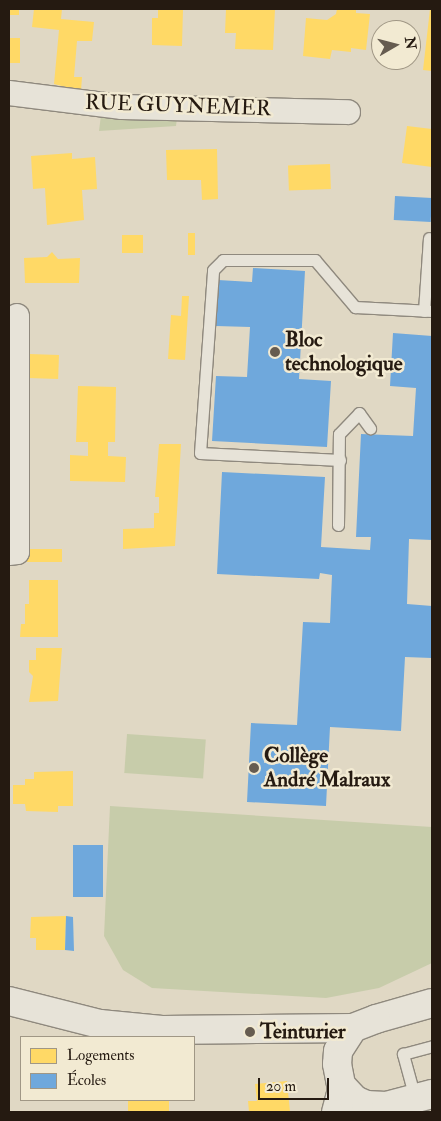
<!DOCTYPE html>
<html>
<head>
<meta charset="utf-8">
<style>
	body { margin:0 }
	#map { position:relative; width:441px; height:1121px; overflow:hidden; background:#e0d8c4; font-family:"IM FELL Double Pica",serif }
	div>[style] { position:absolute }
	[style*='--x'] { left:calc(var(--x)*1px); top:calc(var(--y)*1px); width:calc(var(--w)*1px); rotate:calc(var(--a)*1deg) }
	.green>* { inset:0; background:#c7ccaa; transform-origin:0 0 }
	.homes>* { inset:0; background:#ffd966; transform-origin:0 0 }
	.schools>* { inset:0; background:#6fa8dc; transform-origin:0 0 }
	.roads { filter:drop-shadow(1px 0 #8f897e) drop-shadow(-1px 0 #8f897e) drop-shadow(0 1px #8f897e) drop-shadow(0 -1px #8f897e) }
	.service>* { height:11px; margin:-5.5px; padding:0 5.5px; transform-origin:5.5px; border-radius:5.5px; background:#e7e3d8 }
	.minor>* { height:24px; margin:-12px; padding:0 12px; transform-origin:12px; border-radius:12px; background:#e7e3d8 }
	.secondary>* { height:28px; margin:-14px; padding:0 14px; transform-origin:14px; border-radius:14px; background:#e7e3d8 }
	.dots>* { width:14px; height:14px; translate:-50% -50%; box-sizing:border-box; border:2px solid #f2ead2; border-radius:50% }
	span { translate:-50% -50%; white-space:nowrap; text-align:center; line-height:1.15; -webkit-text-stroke:5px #f2ead2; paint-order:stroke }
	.street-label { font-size:21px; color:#251a11 }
	.poi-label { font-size:21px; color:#251a11; font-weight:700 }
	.left { translate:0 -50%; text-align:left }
	.frame { position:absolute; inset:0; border:10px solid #251a11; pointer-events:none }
	.legend { position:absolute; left:20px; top:1036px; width:175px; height:65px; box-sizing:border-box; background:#f2ead2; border:1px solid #a09785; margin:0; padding:6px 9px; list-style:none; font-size:15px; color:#251a11 }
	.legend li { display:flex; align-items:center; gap:10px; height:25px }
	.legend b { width:25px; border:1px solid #a09785 }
	.north { position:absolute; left:371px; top:20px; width:50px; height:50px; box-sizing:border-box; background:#f2ead2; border:1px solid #a09785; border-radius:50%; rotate:82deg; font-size:14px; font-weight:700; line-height:20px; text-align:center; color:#251a11 }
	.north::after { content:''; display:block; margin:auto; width:18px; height:22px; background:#665c50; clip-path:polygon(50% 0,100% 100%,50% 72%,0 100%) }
	.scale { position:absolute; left:258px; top:1078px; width:71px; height:22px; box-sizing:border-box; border:2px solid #251a11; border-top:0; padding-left:6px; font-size:15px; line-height:18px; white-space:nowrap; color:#251a11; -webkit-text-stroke:4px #f2ead2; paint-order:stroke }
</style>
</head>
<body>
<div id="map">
	<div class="green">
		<div style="clip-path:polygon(101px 115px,177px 118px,176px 126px,99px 131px)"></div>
		<div style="left:127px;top:734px;width:79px;height:39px;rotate:4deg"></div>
		<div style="clip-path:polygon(110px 806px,432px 827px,432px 963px,379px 988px,326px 998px,152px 988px,123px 970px,104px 936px)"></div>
	</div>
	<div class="homes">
		<div style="left:9px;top:9px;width:10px;height:6px"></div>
		<div style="clip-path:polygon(34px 9px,62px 9px,61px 19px,94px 22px,92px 41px,77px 41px,74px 77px,82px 77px,81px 91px,54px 84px,59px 30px,32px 27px)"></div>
		<div style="clip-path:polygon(158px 9px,183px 9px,182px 46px,152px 45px,152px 18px,158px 18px)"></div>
		<div style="clip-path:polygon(226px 9px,275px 9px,273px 50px,235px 49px,236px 33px,225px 33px)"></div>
		<div style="clip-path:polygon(337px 9px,356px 9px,356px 13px,370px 14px,366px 50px,351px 48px,351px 52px,332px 50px,330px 59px,303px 56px,306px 18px,327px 20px,336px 14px)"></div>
		<div style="clip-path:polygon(430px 9px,432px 9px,432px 71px,423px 70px)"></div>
		<div style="left:9px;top:38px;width:11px;height:25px"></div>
		<div style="clip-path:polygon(407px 126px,432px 129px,432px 167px,402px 163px)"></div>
		<div style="clip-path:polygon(217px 149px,218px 199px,202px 200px,201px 180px,167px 180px,166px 150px)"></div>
		<div style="clip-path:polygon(72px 153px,72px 159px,95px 157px,97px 189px,82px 190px,84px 220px,47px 225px,45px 188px,33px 189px,31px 156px)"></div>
		<div style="left:330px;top:164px;width:25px;height:42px;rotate:88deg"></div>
		<div style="left:188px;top:233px;width:7px;height:22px"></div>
		<div style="left:122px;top:235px;width:21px;height:18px"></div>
		<div style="clip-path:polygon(52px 252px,58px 259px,80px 258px,79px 283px,25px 283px,24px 258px,47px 257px)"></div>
		<div style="clip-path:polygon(182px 296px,189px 296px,185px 360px,168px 359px,171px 315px,181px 316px)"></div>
		<div style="left:29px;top:354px;width:30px;height:24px;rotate:2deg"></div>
		<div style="clip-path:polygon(78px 386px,116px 387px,115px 442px,108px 442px,108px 456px,126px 457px,125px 482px,70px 481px,70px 455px,88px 456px,88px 442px,76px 442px)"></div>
		<div style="clip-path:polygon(159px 444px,181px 444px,175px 546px,123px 549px,123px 529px,154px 528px,154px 513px,159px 513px,159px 497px,155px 497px)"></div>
		<div style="left:62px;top:549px;width:13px;height:35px;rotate:90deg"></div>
		<div style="clip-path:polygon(29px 580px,58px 580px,58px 637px,20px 637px,21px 624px,25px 624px,25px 604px,29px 604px)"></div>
		<div style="clip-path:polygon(36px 648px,62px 648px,58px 701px,29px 702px,33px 676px,29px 672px,29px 660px,36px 660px)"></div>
		<div style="clip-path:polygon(73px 771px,73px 806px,58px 806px,58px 812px,26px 811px,25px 804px,13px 804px,13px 785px,25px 785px,25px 779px,34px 779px,34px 772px)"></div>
		<div style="clip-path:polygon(66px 916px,65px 950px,36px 950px,36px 938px,30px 938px,31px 917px)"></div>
		<div style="clip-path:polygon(287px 1081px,290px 1112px,249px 1112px,248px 1101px,257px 1101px,255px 1084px)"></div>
		<div style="left:128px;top:1100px;width:41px;height:13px"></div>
	</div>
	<div class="schools">
		<div style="left:395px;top:196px;width:37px;height:24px;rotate:3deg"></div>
		<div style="clip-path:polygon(253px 268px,305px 271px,299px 379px,331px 381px,327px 447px,212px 441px,216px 376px,247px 377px,250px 327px,216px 326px,218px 280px,252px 282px)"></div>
		<div style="clip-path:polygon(393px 333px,432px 336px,432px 540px,409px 539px,407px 604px,432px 606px,432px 658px,405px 657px,401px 731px,330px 727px,326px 806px,247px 802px,251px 723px,297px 725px,303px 622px,330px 623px,332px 575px,320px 573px,319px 579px,217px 574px,222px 472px,325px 477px,321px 547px,370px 550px,371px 537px,356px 537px,361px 434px,413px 436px,416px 388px,390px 386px)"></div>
		<div style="left:73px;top:845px;width:30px;height:52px"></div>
		<div style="clip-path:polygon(66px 916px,73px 917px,74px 951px,65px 950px)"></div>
	</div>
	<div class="roads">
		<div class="service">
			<div style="--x:424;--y:311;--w:73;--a:-86.1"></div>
			<div style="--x:340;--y:460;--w:140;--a:-177.1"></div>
			<div style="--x:200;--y:453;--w:183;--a:-85.9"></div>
			<div style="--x:213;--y:270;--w:14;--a:-45"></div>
			<div style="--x:223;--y:260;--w:92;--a:0"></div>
			<div style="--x:315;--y:260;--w:62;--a:49.6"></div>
			<div style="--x:355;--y:307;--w:77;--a:3"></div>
			<div style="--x:338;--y:525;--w:91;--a:-89.4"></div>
			<div style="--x:339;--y:434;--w:29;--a:-46"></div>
			<div style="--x:359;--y:413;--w:19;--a:54"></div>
			<div style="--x:415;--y:1098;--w:46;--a:-105.3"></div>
			<div style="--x:403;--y:1054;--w:30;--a:-15"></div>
		</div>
		<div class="minor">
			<div style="--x:9;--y:93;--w:114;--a:7.1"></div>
			<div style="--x:122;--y:107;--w:226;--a:1.3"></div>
			<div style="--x:9;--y:553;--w:8;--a:-7"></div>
			<div style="--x:17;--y:552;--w:236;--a:-90"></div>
			<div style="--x:334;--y:1112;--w:28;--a:-75"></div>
		</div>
		<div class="secondary">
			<div style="--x:9;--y:1001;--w:94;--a:14.2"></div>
			<div style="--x:100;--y:1024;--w:62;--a:5.5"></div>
			<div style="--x:162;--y:1030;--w:191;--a:-0.6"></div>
			<div style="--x:432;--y:1003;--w:58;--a:164.1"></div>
			<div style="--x:376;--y:1019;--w:25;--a:159"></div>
			<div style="--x:353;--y:1028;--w:27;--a:123"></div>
			<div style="--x:338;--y:1051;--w:13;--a:94"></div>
			<div style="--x:337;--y:1064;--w:21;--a:79"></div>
			<div style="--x:341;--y:1085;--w:21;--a:47"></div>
			<div style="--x:355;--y:1100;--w:12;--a:24"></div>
			<div style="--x:366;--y:1105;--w:20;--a:3"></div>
			<div style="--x:386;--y:1106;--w:48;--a:-14.6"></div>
		</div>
	</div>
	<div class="dots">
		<div style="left:275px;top:352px;background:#665c50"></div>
		<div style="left:254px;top:768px;background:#665c50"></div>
		<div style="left:250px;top:1032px;background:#665c50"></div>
	</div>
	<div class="street-label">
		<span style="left:178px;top:106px;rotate:2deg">RUE GUYNEMER</span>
	</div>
	<div class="poi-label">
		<span class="left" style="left:285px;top:352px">Bloc<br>technologique</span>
		<span class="left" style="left:264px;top:768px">Collège<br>André Malraux</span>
		<span class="left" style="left:260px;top:1032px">Teinturier</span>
	</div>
	<div class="frame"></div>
	<ul class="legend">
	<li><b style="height:14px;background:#ffd966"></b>Logements</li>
	<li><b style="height:14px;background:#6fa8dc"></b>Écoles</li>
	</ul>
	<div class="north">N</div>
	<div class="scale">20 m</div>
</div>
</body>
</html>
